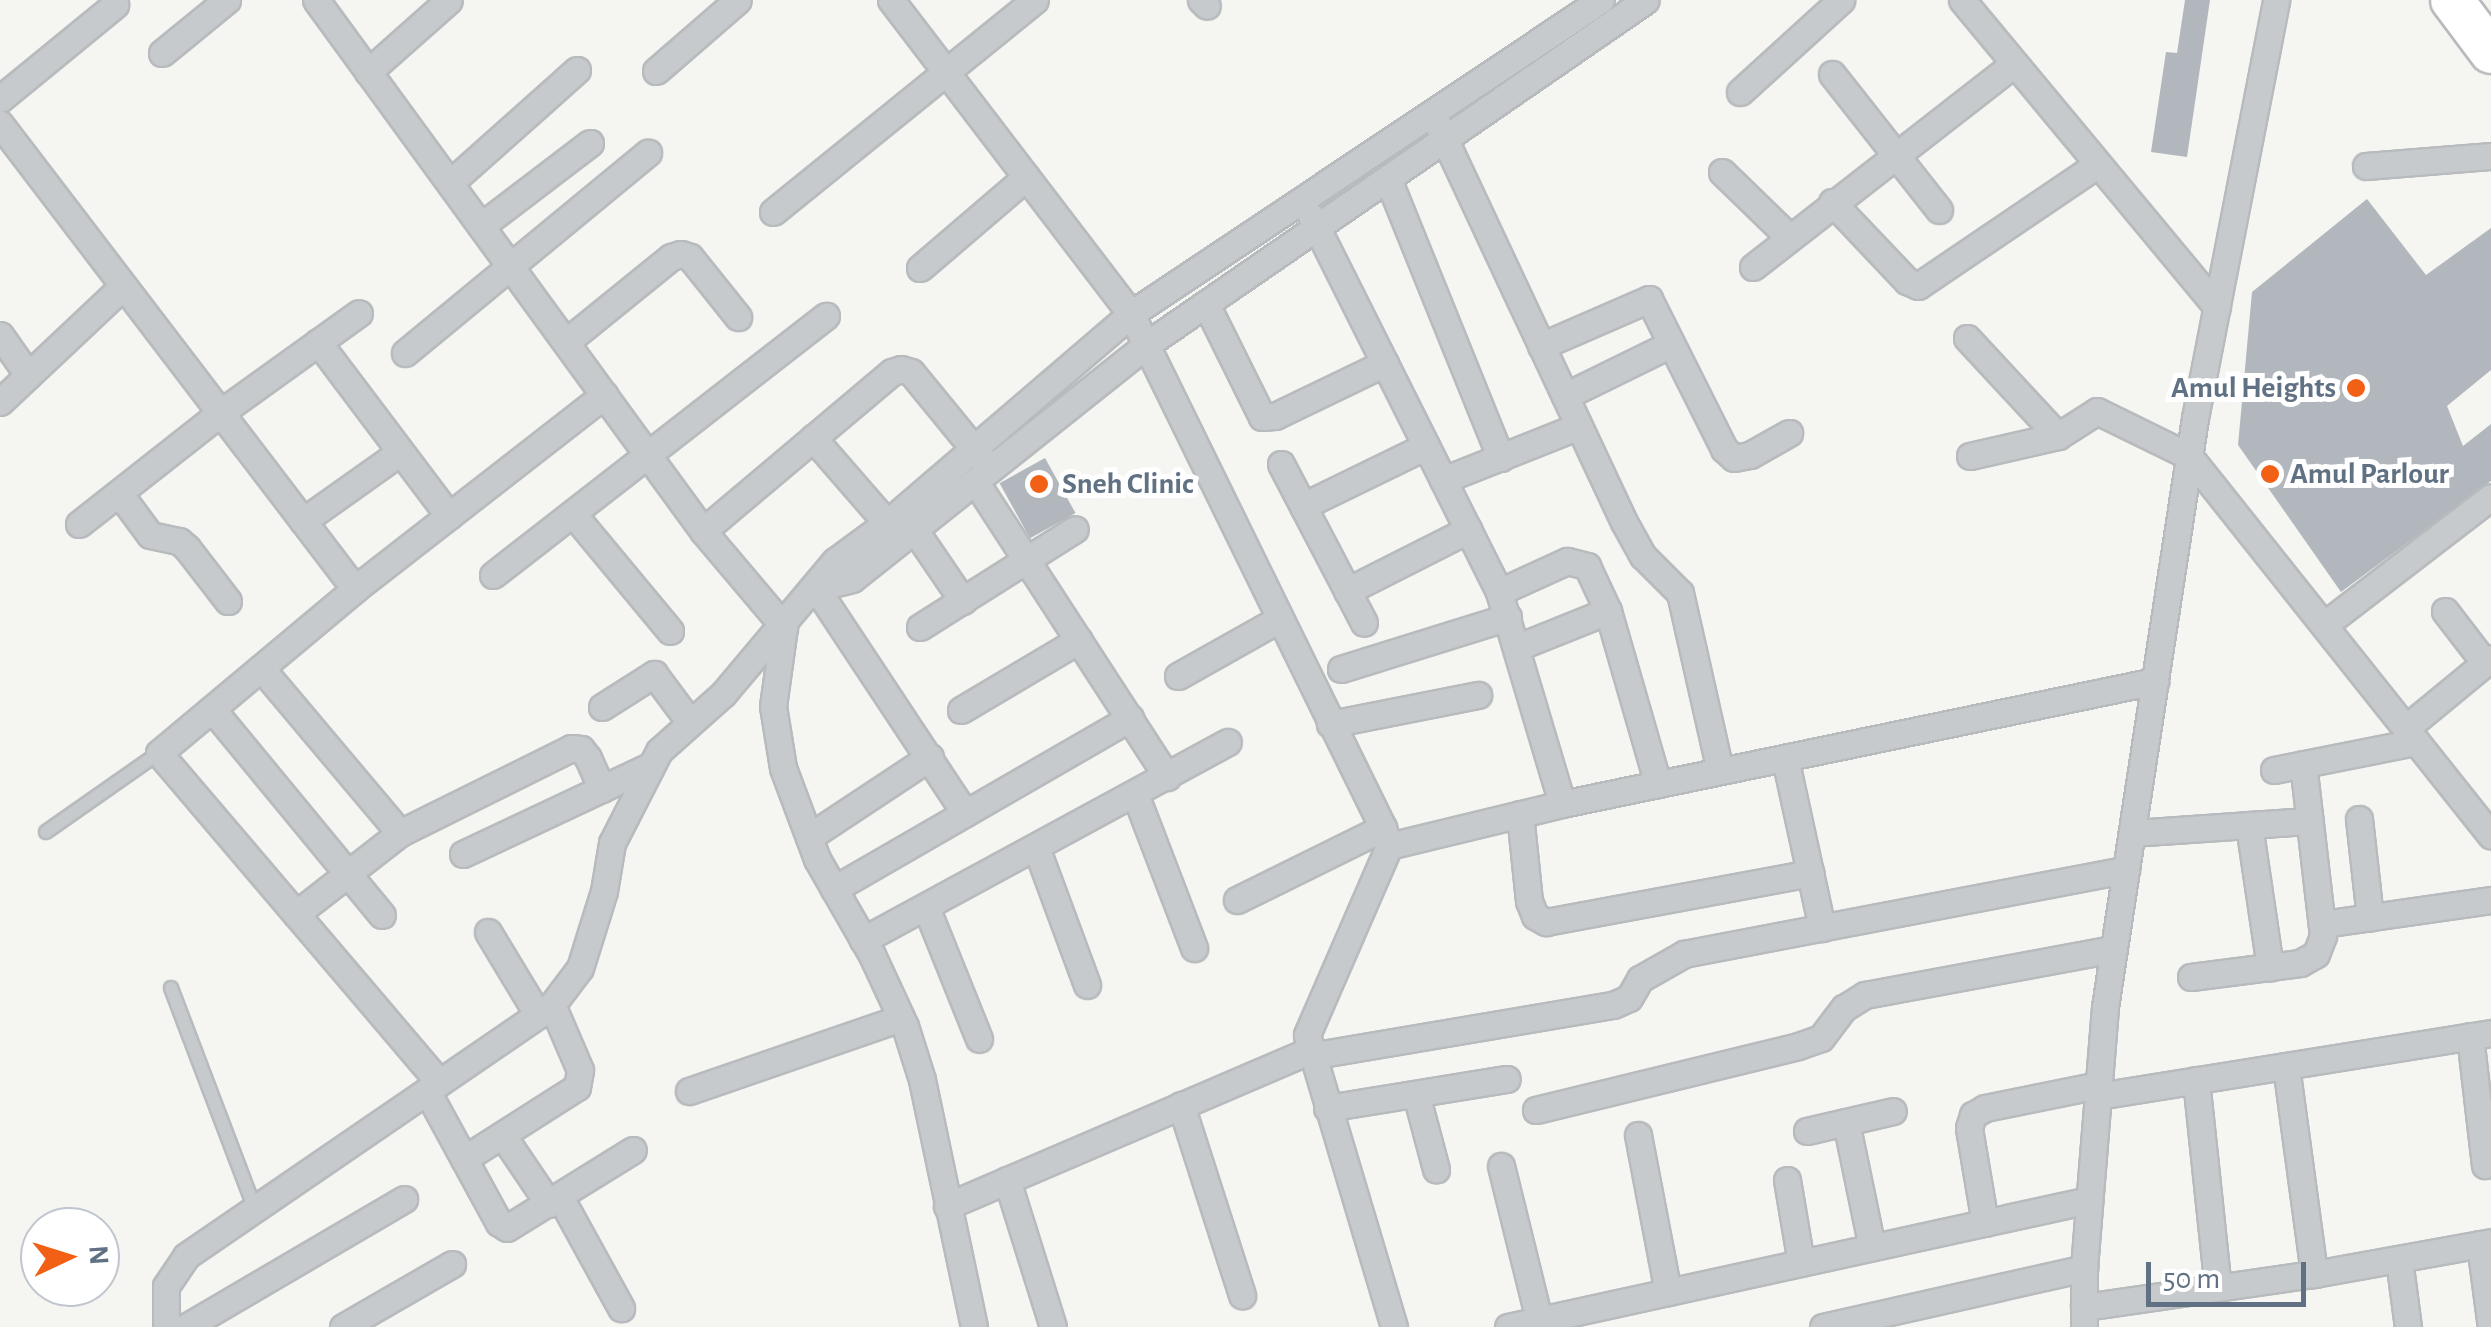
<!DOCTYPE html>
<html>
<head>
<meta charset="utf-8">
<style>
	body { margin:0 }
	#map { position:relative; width:2491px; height:1327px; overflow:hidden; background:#f5f5f1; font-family:"Alegreya Sans",sans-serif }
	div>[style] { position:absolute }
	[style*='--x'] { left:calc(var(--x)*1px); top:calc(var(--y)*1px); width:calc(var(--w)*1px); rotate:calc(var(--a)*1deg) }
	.building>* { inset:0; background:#b1b7bd; transform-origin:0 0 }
	.roads { filter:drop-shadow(2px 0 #b8bbbe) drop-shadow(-2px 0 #b8bbbe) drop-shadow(0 2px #b8bbbe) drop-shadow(0 -2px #b8bbbe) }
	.service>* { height:12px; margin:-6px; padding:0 6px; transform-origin:6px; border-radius:6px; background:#c7cacd }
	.minor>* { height:25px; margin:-12.5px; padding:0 12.5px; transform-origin:12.5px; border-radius:12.5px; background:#c7cacd }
	.trunk>* { height:42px; margin:-21px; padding:0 21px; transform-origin:21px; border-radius:21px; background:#fff }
	.dots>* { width:28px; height:28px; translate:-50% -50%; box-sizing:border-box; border:5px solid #fff; border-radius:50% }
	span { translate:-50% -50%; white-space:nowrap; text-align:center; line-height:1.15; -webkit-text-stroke:10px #fff; paint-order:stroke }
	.poi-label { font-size:30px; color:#617184; font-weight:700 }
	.right { translate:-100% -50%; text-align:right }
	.left { translate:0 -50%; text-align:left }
	.north { position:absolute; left:20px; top:1207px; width:100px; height:100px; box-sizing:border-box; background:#fff; border:2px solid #c0c6ce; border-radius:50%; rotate:86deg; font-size:28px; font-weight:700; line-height:40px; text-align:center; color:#617184 }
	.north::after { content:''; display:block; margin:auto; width:35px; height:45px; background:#f16015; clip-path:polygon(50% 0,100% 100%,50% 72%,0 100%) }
	.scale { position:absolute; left:2146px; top:1262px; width:160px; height:45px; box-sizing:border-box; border:5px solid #617184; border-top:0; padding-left:12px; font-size:30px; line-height:35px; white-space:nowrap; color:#617184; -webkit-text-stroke:8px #fff; paint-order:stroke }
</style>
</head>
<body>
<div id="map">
	<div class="building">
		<div style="clip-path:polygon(2185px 0,2210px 0,2187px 157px,2151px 152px,2166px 52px,2177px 53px)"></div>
		<div style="clip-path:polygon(2367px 199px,2426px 275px,2491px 228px,2491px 370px,2447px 406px,2463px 446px,2491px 424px,2491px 481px,2341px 592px,2238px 445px,2252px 292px)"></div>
		<div style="left:1045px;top:458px;width:63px;height:52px;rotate:61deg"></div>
	</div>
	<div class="roads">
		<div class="service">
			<div style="--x:46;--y:832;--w:138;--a:-35"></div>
			<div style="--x:171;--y:988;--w:236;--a:69.2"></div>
		</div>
		<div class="minor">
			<div style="--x:316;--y:0;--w:657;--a:53.91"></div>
			<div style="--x:703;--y:531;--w:126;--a:49.8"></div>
			<div style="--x:784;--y:627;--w:80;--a:97.9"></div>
			<div style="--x:773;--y:706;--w:63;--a:80.8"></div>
			<div style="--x:783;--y:768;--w:97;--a:69.5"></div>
			<div style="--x:817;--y:859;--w:111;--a:60.2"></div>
			<div style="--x:872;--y:955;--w:78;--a:65.1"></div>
			<div style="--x:905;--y:1026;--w:57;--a:72.5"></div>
			<div style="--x:922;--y:1080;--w:252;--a:78.1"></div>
			<div style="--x:891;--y:0;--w:395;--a:52.6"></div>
			<div style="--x:1131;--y:314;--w:572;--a:63.88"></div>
			<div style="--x:1383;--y:828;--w:19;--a:72"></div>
			<div style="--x:1389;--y:846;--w:206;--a:113.5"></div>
			<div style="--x:1307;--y:1035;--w:305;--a:73.4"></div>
			<div style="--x:1201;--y:0;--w:8;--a:45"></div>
			<div style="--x:1962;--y:0;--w:399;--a:50.3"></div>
			<div style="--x:162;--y:53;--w:84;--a:-39.2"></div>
			<div style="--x:656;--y:71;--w:108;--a:-40.9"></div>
			<div style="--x:368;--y:72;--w:108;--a:-41.6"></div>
			<div style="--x:1832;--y:74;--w:173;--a:51.8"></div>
			<div style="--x:1740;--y:92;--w:137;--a:-42.3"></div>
			<div style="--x:0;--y:99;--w:149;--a:-39.3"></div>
			<div style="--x:0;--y:124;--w:585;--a:52.64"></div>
			<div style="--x:1438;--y:125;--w:438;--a:64.9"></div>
			<div style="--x:1624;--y:522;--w:39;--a:61"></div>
			<div style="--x:1643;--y:556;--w:52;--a:45"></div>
			<div style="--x:1680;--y:593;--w:182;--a:77.3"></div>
			<div style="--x:2366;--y:166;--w:125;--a:-4.6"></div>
			<div style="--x:1722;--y:172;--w:93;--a:44.1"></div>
			<div style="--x:1388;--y:179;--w:301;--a:68"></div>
			<div style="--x:450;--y:183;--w:170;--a:-41.7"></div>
			<div style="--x:1832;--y:202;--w:109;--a:46.5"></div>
			<div style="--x:1907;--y:281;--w:12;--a:24"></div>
			<div style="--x:1918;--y:286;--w:216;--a:-34.1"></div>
			<div style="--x:773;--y:212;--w:337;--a:-39"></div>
			<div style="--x:1311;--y:216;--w:420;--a:63.4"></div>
			<div style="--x:1499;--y:592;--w:221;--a:73.4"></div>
			<div style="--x:481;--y:226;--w:137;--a:-37.3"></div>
			<div style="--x:1753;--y:267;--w:331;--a:-37.9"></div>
			<div style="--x:920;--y:268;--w:140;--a:-40.6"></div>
			<div style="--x:1206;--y:304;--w:126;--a:63.6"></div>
			<div style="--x:1262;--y:417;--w:13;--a:-4"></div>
			<div style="--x:1275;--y:416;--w:122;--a:-25.7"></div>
			<div style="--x:0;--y:335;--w:49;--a:55"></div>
			<div style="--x:1967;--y:338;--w:134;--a:47.1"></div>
			<div style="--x:318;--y:342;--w:218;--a:53"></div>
			<div style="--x:566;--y:342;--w:135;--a:-39"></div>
			<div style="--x:671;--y:257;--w:10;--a:-17"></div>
			<div style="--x:681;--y:254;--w:9;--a:18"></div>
			<div style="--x:690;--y:257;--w:77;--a:51.3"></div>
			<div style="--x:1541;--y:346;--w:118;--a:-23.5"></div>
			<div style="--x:1649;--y:299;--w:168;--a:63.4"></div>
			<div style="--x:1724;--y:449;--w:13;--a:42"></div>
			<div style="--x:1734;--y:458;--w:16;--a:-11"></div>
			<div style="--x:1750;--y:455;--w:45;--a:-29.4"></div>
			<div style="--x:405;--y:353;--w:315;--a:-39.5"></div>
			<div style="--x:1565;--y:396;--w:118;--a:-26.1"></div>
			<div style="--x:0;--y:402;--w:169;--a:-43.3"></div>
			<div style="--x:813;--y:438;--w:113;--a:49"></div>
			<div style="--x:1970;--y:456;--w:90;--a:-12.8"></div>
			<div style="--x:2058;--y:436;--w:46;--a:-32.7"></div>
			<div style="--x:2097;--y:411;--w:102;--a:26.1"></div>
			<div style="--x:2189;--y:456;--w:485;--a:51.5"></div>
			<div style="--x:1281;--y:464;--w:179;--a:62.4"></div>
			<div style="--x:1443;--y:480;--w:146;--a:-21.7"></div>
			<div style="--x:975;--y:481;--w:353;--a:57"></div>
			<div style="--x:119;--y:493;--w:52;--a:53.6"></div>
			<div style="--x:150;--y:535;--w:30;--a:12"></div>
			<div style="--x:179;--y:541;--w:11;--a:41"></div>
			<div style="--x:187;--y:548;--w:67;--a:52.3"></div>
			<div style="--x:1303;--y:506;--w:137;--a:-26"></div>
			<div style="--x:573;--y:514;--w:152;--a:50.3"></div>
			<div style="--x:303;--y:521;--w:119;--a:-35.4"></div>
			<div style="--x:79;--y:524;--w:179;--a:-38.2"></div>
			<div style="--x:220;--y:413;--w:171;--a:-35.7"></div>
			<div style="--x:914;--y:529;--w:87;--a:55.8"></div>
			<div style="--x:703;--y:531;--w:247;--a:-40.1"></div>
			<div style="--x:892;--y:372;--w:9;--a:-18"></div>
			<div style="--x:901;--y:369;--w:10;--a:17"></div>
			<div style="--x:911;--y:372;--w:114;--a:50.7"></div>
			<div style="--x:493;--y:575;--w:422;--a:-37.9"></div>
			<div style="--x:816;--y:588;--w:37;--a:-14"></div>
			<div style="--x:852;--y:579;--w:376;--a:-38.5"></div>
			<div style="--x:1146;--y:345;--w:607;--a:-34.61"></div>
			<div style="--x:816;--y:588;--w:270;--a:56.5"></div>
			<div style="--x:1347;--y:591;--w:136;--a:-26.8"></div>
			<div style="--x:1499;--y:592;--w:75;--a:-24.5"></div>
			<div style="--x:1567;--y:561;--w:21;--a:14"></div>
			<div style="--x:1587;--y:566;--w:50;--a:65"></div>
			<div style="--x:1608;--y:611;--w:180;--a:73.9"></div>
			<div style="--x:2445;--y:611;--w:66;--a:52.4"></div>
			<div style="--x:2324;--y:625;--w:210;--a:-37.5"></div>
			<div style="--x:920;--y:627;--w:183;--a:-32.3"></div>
			<div style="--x:1518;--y:647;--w:97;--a:-21.8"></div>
			<div style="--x:261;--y:668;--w:216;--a:49.9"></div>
			<div style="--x:1341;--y:669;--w:175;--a:-17.3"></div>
			<div style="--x:1178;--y:676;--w:116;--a:-29.4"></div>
			<div style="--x:602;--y:707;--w:62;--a:-32.4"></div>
			<div style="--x:654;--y:674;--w:59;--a:53.3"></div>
			<div style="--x:212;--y:709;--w:267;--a:50.5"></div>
			<div style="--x:961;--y:710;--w:137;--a:-30.7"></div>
			<div style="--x:1330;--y:724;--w:151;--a:-11.1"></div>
			<div style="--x:2406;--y:728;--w:110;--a:-39.5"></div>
			<div style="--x:1785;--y:758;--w:174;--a:77.7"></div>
			<div style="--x:2274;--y:770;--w:145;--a:-11.2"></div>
			<div style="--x:1135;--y:794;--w:165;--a:69"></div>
			<div style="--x:1520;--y:814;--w:87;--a:84.1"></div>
			<div style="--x:1529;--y:901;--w:16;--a:68"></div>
			<div style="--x:1535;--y:916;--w:13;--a:29"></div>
			<div style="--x:1546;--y:922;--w:269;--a:-10.5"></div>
			<div style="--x:2359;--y:819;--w:99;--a:83.6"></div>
			<div style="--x:2249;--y:825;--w:144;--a:81.6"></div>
			<div style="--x:2132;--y:833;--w:178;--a:-3.9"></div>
			<div style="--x:809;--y:837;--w:145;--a:-33.5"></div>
			<div style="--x:1389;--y:846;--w:178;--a:-13.6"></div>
			<div style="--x:1562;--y:804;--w:606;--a:-11.72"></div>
			<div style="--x:1036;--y:847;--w:147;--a:69.7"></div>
			<div style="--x:463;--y:854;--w:207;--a:-25.2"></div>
			<div style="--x:834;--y:889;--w:342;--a:-30"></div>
			<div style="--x:1237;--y:900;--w:163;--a:-26.3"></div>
			<div style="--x:926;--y:907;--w:142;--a:68.1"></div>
			<div style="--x:296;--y:914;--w:132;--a:-37.9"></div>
			<div style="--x:400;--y:833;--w:191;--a:-26.4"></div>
			<div style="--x:571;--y:748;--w:10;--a:6"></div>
			<div style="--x:581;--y:749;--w:11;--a:52"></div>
			<div style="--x:588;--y:758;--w:34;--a:66"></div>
			<div style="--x:2322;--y:924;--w:171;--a:-8.1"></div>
			<div style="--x:488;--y:932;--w:97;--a:58.9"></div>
			<div style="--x:863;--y:940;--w:415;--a:-28.5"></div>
			<div style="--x:2191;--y:977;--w:110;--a:-7.3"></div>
			<div style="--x:2300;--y:963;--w:18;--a:-29"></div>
			<div style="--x:2316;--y:954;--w:19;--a:-69"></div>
			<div style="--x:2323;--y:936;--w:173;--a:-96.6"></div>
			<div style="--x:2470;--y:1036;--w:130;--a:83.4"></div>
			<div style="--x:1310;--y:1056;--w:307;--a:-9.6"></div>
			<div style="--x:1613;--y:1005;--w:17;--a:-24"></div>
			<div style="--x:1629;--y:998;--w:22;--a:-60"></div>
			<div style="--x:1640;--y:979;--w:51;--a:-29.6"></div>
			<div style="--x:1684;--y:954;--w:450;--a:-10.8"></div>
			<div style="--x:2286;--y:1066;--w:210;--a:82.3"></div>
			<div style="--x:2196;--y:1080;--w:209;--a:84"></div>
			<div style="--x:439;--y:1082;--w:432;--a:-130.4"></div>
			<div style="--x:159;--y:753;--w:256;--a:-39.9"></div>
			<div style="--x:355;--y:589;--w:316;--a:-37.9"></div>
			<div style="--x:427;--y:1091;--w:150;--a:61.4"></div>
			<div style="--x:499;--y:1223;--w:9;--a:32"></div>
			<div style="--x:507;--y:1228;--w:148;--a:-31.8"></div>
			<div style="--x:689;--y:1091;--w:224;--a:-19"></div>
			<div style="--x:1416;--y:1094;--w:78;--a:75.1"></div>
			<div style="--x:2098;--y:1096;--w:398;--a:-9.1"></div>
			<div style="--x:1181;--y:1105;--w:200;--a:72.2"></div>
			<div style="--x:1327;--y:1108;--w:182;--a:-9.2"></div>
			<div style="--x:1536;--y:1110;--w:270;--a:-13.7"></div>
			<div style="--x:1798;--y:1046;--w:24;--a:-19"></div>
			<div style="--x:1821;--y:1038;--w:38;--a:-53"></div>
			<div style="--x:1844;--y:1008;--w:25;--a:-32"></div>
			<div style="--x:1865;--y:995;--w:253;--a:-10.5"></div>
			<div style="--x:1846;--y:1122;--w:128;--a:78.3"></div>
			<div style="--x:1807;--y:1131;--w:88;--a:-13.1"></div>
			<div style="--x:1638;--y:1135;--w:160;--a:79.2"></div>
			<div style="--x:503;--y:1136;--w:82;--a:55.9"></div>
			<div style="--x:464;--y:1159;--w:134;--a:-32.5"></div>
			<div style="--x:577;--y:1087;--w:17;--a:-80"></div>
			<div style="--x:580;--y:1070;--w:71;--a:-113.3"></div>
			<div style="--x:1501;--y:1166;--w:159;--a:76.1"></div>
			<div style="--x:1007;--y:1180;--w:154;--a:72.6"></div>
			<div style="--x:1787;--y:1180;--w:84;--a:80.4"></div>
			<div style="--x:560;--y:1197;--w:127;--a:61.2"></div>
			<div style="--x:947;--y:1206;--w:393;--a:-23.2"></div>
			<div style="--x:1985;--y:1223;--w:96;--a:-99.6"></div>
			<div style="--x:1969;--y:1128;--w:14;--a:-73"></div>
			<div style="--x:1973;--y:1115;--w:14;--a:-30"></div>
			<div style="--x:1985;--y:1108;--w:116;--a:-11.4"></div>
			<div style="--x:2480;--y:1244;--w:84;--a:82.5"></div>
			<div style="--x:2399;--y:1259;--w:69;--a:82.5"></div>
			<div style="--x:2084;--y:1307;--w:232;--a:-8.2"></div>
			<div style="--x:2314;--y:1274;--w:180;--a:-10.2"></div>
			<div style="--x:166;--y:1327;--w:41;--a:-90"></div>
			<div style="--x:166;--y:1286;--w:36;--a:-56"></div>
			<div style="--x:186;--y:1256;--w:444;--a:-34.4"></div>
			<div style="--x:552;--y:1005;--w:46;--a:-52.9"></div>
			<div style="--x:580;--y:968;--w:81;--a:-72.7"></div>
			<div style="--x:604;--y:891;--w:49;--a:-80.5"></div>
			<div style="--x:612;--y:843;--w:103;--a:-62.9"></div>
			<div style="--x:659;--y:751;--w:86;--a:-41.7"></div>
			<div style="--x:723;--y:694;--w:174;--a:-49.9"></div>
			<div style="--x:835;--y:561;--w:64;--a:-36.2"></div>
			<div style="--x:887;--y:523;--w:321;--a:-40.6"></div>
			<div style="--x:1131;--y:314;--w:565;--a:-33.75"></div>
			<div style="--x:186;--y:1327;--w:253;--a:-30.4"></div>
			<div style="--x:343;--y:1327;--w:126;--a:-30"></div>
			<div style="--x:1508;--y:1327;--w:595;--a:-12.33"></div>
			<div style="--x:1823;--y:1327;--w:268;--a:-12.7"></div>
			<div style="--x:2084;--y:1327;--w:59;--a:-90"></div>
			<div style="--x:2084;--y:1268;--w:262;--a:-85.4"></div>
			<div style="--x:2105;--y:1007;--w:596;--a:-81.31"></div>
			<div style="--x:2195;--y:418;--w:426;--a:-79"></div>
		</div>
		<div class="trunk">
			<div style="--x:2452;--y:0;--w:65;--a:53.1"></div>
		</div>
	</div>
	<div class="dots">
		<div style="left:2356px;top:388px;background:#f16015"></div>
		<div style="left:2270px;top:474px;background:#f16015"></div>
		<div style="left:1039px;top:484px;background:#f16015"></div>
	</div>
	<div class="poi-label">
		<span class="right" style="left:2336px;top:388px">Amul Heights</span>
		<span class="left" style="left:2290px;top:474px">Amul Parlour</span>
		<span class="left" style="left:1062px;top:484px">Sneh Clinic</span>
	</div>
	<div class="north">N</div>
	<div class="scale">50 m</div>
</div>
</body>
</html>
